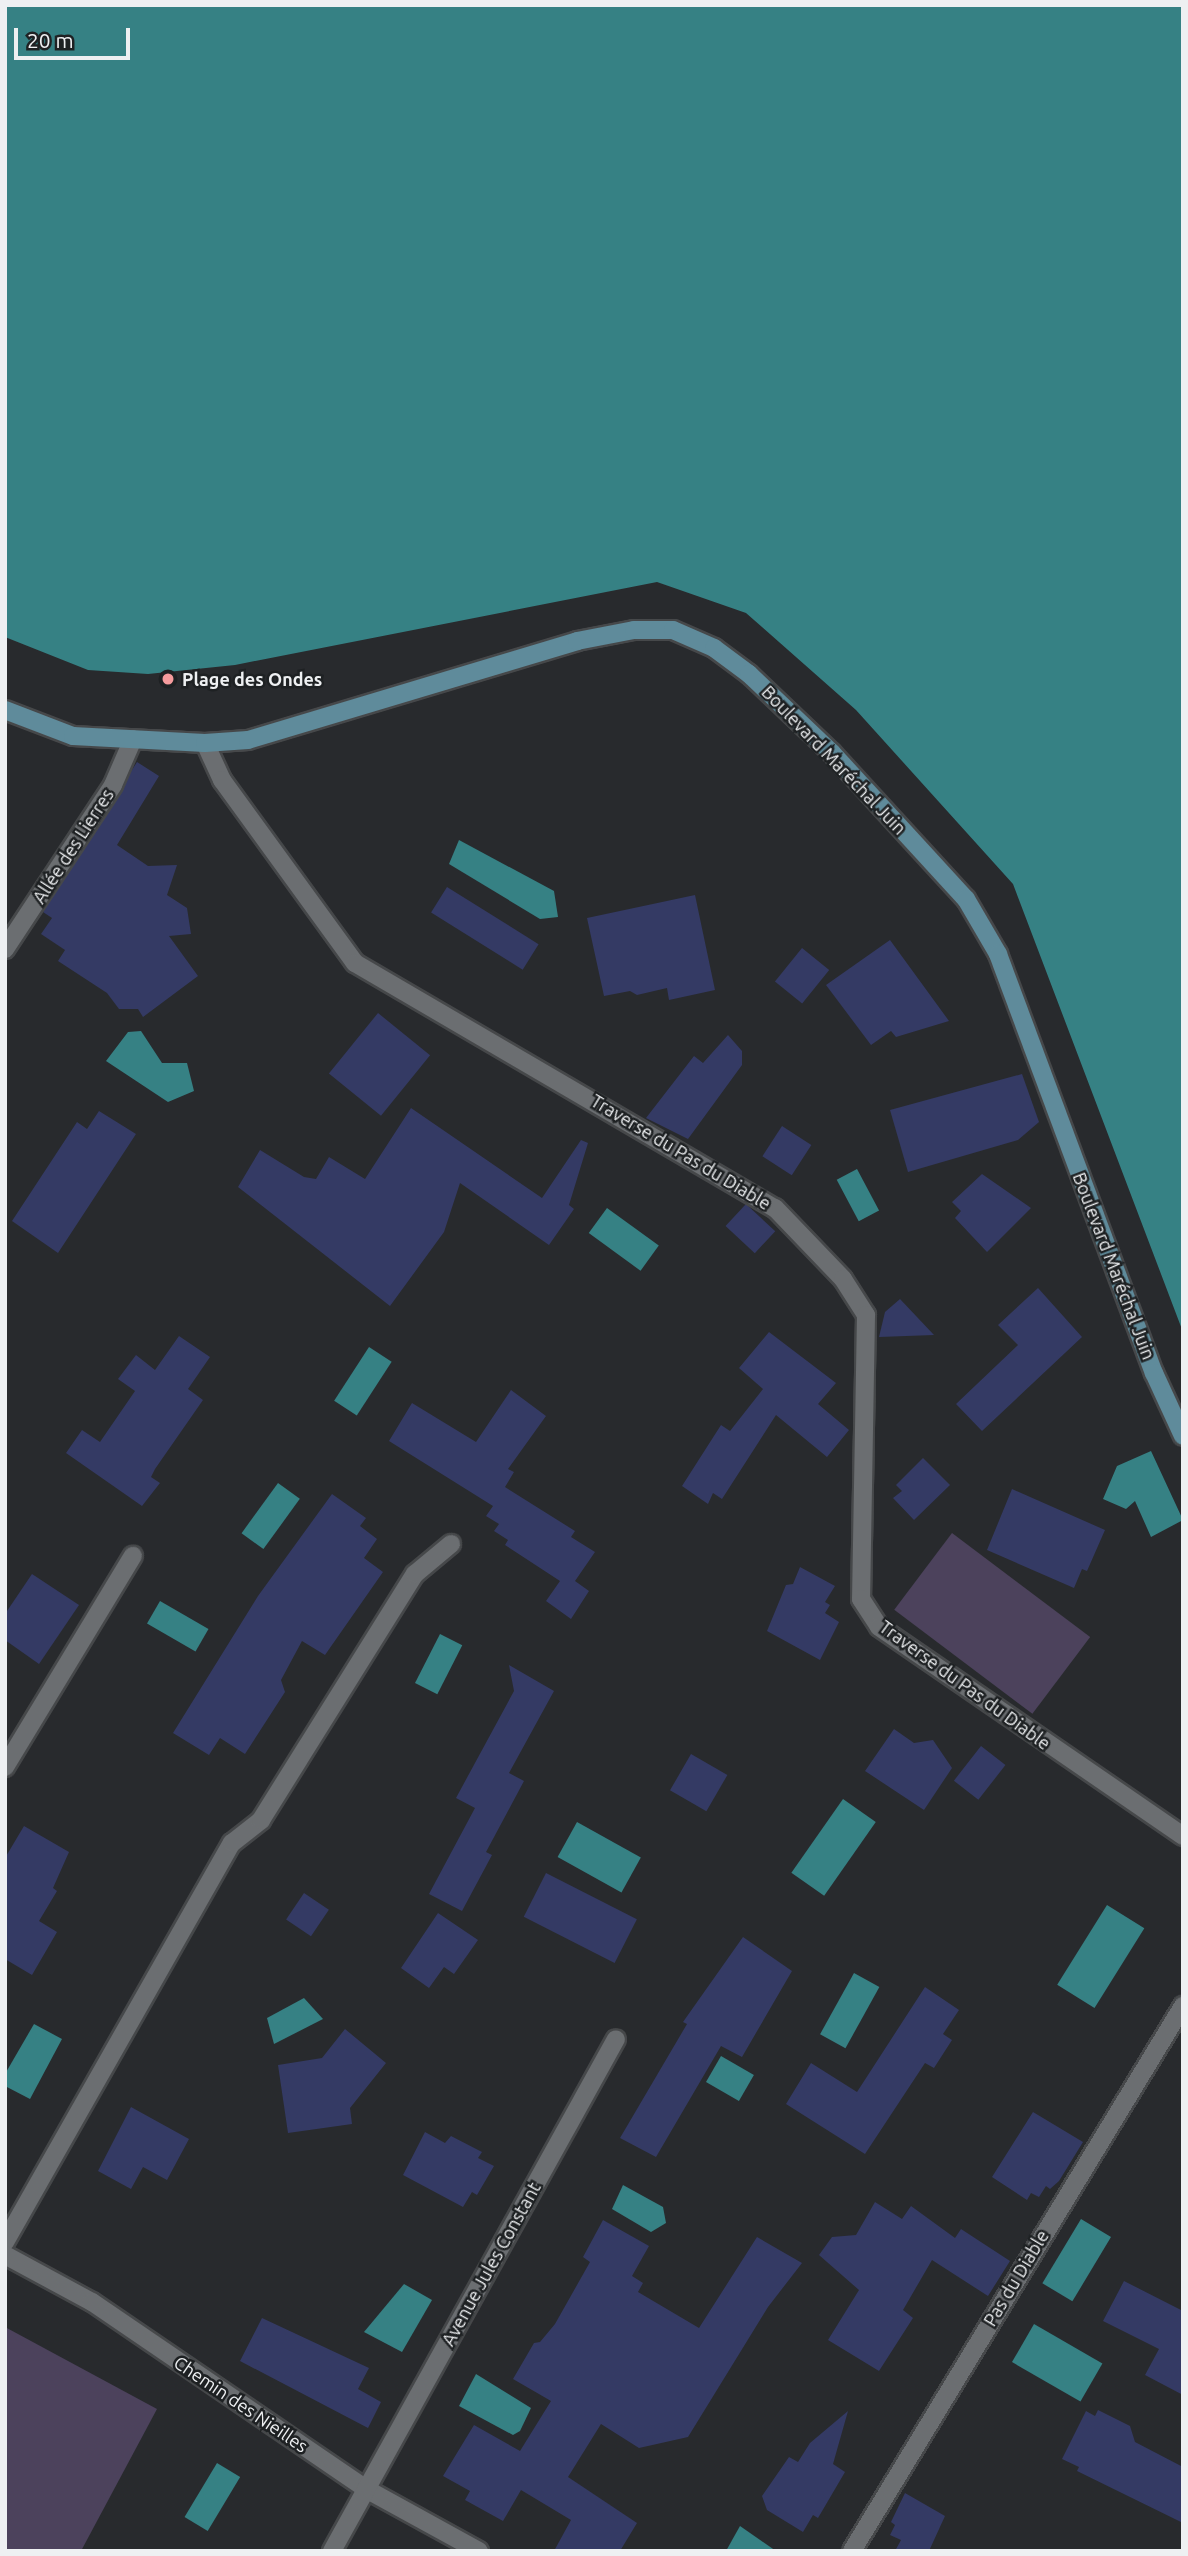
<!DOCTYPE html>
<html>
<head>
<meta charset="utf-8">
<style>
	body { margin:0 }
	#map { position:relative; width:1188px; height:2556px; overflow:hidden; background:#282a2d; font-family:Ubuntu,sans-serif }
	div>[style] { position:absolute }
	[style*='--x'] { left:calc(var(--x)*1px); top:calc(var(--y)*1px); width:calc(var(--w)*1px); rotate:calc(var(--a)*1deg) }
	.green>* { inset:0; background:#4c425c; transform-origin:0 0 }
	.water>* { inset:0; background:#368184; transform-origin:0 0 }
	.building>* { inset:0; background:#343a64; transform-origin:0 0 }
	.roads { filter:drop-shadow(2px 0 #46484a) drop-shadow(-2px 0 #46484a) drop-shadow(0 2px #46484a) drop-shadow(0 -2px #46484a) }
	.lane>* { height:18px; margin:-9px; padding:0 9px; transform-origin:9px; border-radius:9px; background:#6b6e71 }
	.street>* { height:18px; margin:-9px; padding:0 9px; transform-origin:9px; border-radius:9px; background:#6b6e71 }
	.secondary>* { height:18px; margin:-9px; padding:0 9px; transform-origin:9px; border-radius:9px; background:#5f8b9b }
	.dots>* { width:19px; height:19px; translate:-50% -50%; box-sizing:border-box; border:4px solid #1e2123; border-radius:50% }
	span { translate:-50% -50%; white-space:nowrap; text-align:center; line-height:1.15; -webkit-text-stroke:5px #1e2123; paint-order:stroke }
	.poi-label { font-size:18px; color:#eef0f2; font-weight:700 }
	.left { translate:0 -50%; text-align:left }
	.street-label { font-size:18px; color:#eef0f2 }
	.frame { position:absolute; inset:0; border:7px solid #eef0f2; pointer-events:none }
	.scale { position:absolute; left:14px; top:28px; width:116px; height:32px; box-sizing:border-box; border:4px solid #eef0f2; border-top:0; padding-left:9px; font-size:21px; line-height:24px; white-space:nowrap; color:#eef0f2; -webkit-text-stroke:5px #1e2123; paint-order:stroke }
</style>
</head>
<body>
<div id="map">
	<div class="green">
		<div style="left:952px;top:1533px;width:173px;height:96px;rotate:37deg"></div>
		<div style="clip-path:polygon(5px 2327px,157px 2409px,81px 2551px,5px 2551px)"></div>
	</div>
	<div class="water">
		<div style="clip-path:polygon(5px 5px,1183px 5px,1183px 1332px,1013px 884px,856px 710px,746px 613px,657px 582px,235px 665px,148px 674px,88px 670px,5px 637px)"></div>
		<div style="clip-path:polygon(459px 840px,554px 891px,558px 917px,540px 919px,449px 864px)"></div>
		<div style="clip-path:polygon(141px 1031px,162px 1063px,187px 1063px,194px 1091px,168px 1102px,106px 1061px,128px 1032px)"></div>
		<div style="left:857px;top:1169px;width:47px;height:23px;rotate:62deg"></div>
		<div style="left:607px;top:1208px;width:64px;height:31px;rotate:36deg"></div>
		<div style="left:369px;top:1347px;width:27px;height:64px;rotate:33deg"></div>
		<div style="clip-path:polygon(1151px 1451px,1183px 1520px,1151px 1537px,1135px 1501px,1126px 1509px,1103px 1499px,1117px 1466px)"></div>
		<div style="left:278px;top:1483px;width:27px;height:62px;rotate:36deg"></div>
		<div style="left:160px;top:1601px;width:56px;height:26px;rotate:30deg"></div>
		<div style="left:440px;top:1634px;width:25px;height:55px;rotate:27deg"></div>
		<div style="left:843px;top:1799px;width:40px;height:90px;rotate:35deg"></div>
		<div style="left:577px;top:1822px;width:73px;height:40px;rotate:29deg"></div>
		<div style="left:1107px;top:1905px;width:44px;height:94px;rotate:32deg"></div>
		<div style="left:854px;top:1973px;width:29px;height:70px;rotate:29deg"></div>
		<div style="clip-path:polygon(304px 1998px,323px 2019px,274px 2044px,267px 2018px)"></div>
		<div style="clip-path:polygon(34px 2024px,62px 2039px,30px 2099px,5px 2086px,5px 2074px)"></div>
		<div style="left:721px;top:2056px;width:38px;height:30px;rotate:30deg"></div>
		<div style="clip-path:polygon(623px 2185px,663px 2207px,666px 2223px,651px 2232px,612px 2209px)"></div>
		<div style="left:1081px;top:2219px;width:35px;height:75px;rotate:31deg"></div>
		<div style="clip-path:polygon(404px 2284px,432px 2300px,402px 2352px,364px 2332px)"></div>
		<div style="left:1034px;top:2324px;width:79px;height:44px;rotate:30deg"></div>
		<div style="clip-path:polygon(476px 2374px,531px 2408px,520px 2431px,513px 2435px,459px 2406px)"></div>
		<div style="left:217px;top:2463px;width:27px;height:63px;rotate:31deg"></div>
		<div style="clip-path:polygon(740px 2526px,776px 2551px,726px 2551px)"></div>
	</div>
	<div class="building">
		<div style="clip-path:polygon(137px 762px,159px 776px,117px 845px,148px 866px,177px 865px,167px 895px,187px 908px,191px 934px,169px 936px,198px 976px,143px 1017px,138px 1009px,119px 1009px,107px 993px,58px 961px,65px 950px,41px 934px,52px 918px,43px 912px)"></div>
		<div style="left:447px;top:887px;width:108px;height:30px;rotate:32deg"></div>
		<div style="clip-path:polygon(695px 895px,715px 990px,669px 1000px,667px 988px,637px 995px,630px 991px,604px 996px,587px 918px)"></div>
		<div style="clip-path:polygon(890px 940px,949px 1021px,896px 1037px,891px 1031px,871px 1045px,826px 985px)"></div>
		<div style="left:802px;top:948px;width:35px;height:43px;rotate:39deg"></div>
		<div style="left:378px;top:1013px;width:67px;height:78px;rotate:39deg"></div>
		<div style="clip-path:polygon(728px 1035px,742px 1051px,742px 1065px,688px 1139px,646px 1118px,694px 1056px,703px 1063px)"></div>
		<div style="clip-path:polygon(1022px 1074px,1039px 1122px,1018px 1140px,908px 1172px,890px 1110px)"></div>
		<div style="clip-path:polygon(411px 1108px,542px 1198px,581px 1140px,588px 1143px,569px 1205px,574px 1209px,549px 1245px,460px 1183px,444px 1232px,390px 1306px,238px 1187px,260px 1150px,304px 1177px,316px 1179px,329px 1157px,365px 1179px)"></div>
		<div style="clip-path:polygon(99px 1111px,136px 1134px,58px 1253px,12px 1221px,77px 1122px,87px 1129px)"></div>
		<div style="left:782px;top:1126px;width:35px;height:36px;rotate:33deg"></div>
		<div style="clip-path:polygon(982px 1174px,1031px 1208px,987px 1252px,955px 1218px,961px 1211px,952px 1202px)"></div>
		<div style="left:746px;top:1204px;width:40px;height:30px;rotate:43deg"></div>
		<div style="clip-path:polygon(1038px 1288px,1082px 1337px,982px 1431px,956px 1404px,1018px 1345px,998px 1325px)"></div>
		<div style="clip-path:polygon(900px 1299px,934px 1335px,879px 1337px,885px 1312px)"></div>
		<div style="clip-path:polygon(769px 1332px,836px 1383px,818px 1404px,849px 1430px,827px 1457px,776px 1415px,722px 1499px,713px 1493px,708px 1504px,682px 1486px,721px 1425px,730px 1431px,763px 1389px,739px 1368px)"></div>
		<div style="clip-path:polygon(179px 1336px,210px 1357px,188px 1389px,203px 1400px,155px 1469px,151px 1477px,160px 1483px,142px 1506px,66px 1453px,82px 1430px,100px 1442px,135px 1391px,118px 1379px,136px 1355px,155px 1370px)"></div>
		<div style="clip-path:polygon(511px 1390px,546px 1416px,508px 1469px,514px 1472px,505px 1487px,575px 1531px,571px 1537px,595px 1552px,575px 1581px,589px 1591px,571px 1619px,546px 1601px,560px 1581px,505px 1545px,508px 1540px,494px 1531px,499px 1524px,486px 1516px,493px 1506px,389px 1441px,412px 1403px,476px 1442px)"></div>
		<div style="clip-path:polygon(923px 1458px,950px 1485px,914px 1520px,893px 1498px,902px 1491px,896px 1485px)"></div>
		<div style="clip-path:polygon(1012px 1489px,1105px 1530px,1087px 1571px,1082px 1569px,1074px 1588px,987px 1550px)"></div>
		<div style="clip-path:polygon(332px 1494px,366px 1518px,360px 1526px,377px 1539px,364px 1558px,383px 1572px,325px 1655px,302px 1641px,281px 1680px,285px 1692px,245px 1754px,220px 1738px,209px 1755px,173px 1733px,258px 1596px)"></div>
		<div style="clip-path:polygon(800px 1567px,835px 1586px,825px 1602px,830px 1605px,825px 1613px,839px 1622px,820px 1660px,767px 1631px,786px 1585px,793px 1584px)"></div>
		<div style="clip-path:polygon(32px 1574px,79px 1605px,39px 1664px,5px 1640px,5px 1614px)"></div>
		<div style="clip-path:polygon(509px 1665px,554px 1691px,509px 1773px,524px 1781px,486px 1852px,492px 1855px,462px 1911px,429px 1894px,475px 1808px,456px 1798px,514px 1691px)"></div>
		<div style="clip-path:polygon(894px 1729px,914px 1743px,933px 1740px,952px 1768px,924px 1810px,865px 1771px)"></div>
		<div style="left:981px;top:1746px;width:31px;height:44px;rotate:38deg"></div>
		<div style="left:691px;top:1754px;width:42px;height:42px;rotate:30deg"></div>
		<div style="clip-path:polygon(24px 1826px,69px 1852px,53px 1888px,57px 1891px,39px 1921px,57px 1932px,32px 1975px,5px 1959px,5px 1858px)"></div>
		<div style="left:546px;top:1873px;width:102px;height:49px;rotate:27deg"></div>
		<div style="left:304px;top:1893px;width:30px;height:32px;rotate:34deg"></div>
		<div style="clip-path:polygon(438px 1913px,478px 1940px,454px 1974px,444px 1967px,429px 1988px,401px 1968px)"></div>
		<div style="clip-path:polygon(743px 1937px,792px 1971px,742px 2057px,721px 2046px,656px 2157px,620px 2138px,687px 2024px,683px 2022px)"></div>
		<div style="clip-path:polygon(925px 1987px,959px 2010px,943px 2034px,952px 2040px,934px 2068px,925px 2063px,865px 2154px,786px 2104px,811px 2063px,857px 2092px)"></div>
		<div style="clip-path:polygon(345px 2029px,386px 2063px,350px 2108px,352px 2124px,288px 2133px,278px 2065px,322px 2058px)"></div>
		<div style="clip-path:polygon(131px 2107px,189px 2139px,167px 2180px,143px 2167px,131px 2189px,98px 2171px)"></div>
		<div style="clip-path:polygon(1033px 2112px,1083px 2142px,1059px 2181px,1050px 2189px,1046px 2186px,1039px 2197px,1031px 2193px,1027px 2200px,992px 2177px)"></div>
		<div style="clip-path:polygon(425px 2132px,445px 2143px,451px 2136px,482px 2152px,478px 2158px,494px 2166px,477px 2195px,472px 2192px,463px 2207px,403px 2175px)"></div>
		<div style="clip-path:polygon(875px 2202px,902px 2219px,911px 2206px,955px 2238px,961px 2229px,1010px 2261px,988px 2296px,932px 2260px,903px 2310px,913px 2318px,879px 2371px,828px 2340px,859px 2290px,819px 2255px,832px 2237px,856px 2235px)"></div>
		<div style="clip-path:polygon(603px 2220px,649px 2246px,632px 2276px,643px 2283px,638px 2292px,699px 2328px,757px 2237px,802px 2263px,768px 2307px,688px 2437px,639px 2448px,601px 2424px,568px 2477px,637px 2523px,620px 2551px,554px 2551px,571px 2520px,521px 2490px,503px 2521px,465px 2500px,470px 2491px,443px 2476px,474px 2425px,520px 2451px,551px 2401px,513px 2379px,534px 2343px,540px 2342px,555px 2324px,590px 2262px,583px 2257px)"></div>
		<div style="clip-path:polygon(1124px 2281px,1181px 2310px,1183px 2307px,1183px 2395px,1145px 2375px,1159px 2349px,1103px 2321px)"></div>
		<div style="clip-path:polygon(262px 2318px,369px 2368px,358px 2389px,381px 2402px,368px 2428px,240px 2361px)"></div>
		<div style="clip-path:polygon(1098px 2410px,1130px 2426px,1135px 2442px,1183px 2467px,1183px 2523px,1077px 2471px,1079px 2467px,1062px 2459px,1086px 2411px,1095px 2416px)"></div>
		<div style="clip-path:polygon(848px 2411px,833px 2464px,845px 2472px,818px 2518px,813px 2515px,803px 2532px,767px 2510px,762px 2496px,789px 2457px,798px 2462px,810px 2443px)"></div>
		<div style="clip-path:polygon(905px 2493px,945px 2516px,929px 2551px,895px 2551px,901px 2540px,890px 2535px,895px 2525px,891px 2522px)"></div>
	</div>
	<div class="roads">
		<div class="lane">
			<div style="--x:205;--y:743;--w:41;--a:65.3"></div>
			<div style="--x:222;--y:780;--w:226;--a:54"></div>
			<div style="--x:355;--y:963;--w:486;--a:30.3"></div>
			<div style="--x:775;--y:1208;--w:98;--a:46.2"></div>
			<div style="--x:843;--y:1279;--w:43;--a:57.4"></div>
			<div style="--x:866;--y:1315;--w:284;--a:91"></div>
			<div style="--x:861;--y:1599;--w:33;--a:57"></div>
			<div style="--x:879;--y:1627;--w:369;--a:34.5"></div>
		</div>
		<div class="street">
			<div style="--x:5;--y:949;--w:196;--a:-56.6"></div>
			<div style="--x:113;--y:785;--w:50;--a:-66.5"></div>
			<div style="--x:5;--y:1767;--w:247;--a:-58.8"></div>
			<div style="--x:5;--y:2242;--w:459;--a:-60.4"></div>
			<div style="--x:232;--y:1843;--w:37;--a:-38"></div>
			<div style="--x:261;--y:1820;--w:290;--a:-58"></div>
			<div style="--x:415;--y:1574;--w:47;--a:-39.8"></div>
			<div style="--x:5;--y:2255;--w:99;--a:28.4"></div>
			<div style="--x:92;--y:2302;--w:332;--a:34.3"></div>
			<div style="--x:366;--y:2489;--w:129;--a:28.8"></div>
			<div style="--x:332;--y:2551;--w:585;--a:-60.98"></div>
			<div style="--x:852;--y:2551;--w:638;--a:-58.73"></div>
		</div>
		<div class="secondary">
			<div style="--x:5;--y:710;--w:73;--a:20.9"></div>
			<div style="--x:73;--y:736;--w:132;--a:3"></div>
			<div style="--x:205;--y:743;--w:43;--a:-4"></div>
			<div style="--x:248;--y:740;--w:344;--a:-16.7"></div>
			<div style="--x:577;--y:641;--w:58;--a:-10.9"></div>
			<div style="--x:634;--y:630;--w:39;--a:0"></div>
			<div style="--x:673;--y:630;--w:45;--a:23.7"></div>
			<div style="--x:714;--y:648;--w:44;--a:36.6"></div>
			<div style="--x:749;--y:674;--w:115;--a:43.6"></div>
			<div style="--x:832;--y:753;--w:198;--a:47.5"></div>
			<div style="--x:966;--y:899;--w:64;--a:59.8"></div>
			<div style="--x:998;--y:954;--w:447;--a:69.6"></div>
			<div style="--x:1154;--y:1373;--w:69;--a:65.3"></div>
		</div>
	</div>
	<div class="dots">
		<div style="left:168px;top:679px;background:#f59b9d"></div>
	</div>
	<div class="poi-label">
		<span class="left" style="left:182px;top:679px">Plage des Ondes</span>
	</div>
	<div class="street-label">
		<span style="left:834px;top:760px;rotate:46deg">Boulevard Maréchal Juin</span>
		<span style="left:73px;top:846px;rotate:-57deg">Allée des Lierres</span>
		<span style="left:681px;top:1152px;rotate:31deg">Traverse du Pas du Diable</span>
		<span style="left:1114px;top:1266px;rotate:69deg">Boulevard Maréchal Juin</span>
		<span style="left:965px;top:1685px;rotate:36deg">Traverse du Pas du Diable</span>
		<span style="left:491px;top:2264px;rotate:-61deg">Avenue Jules Constant</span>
		<span style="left:1016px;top:2278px;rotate:-59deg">Pas du Diable</span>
		<span style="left:241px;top:2404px;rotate:34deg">Chemin des Nieilles</span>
	</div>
	<div class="frame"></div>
	<div class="scale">20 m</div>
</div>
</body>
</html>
